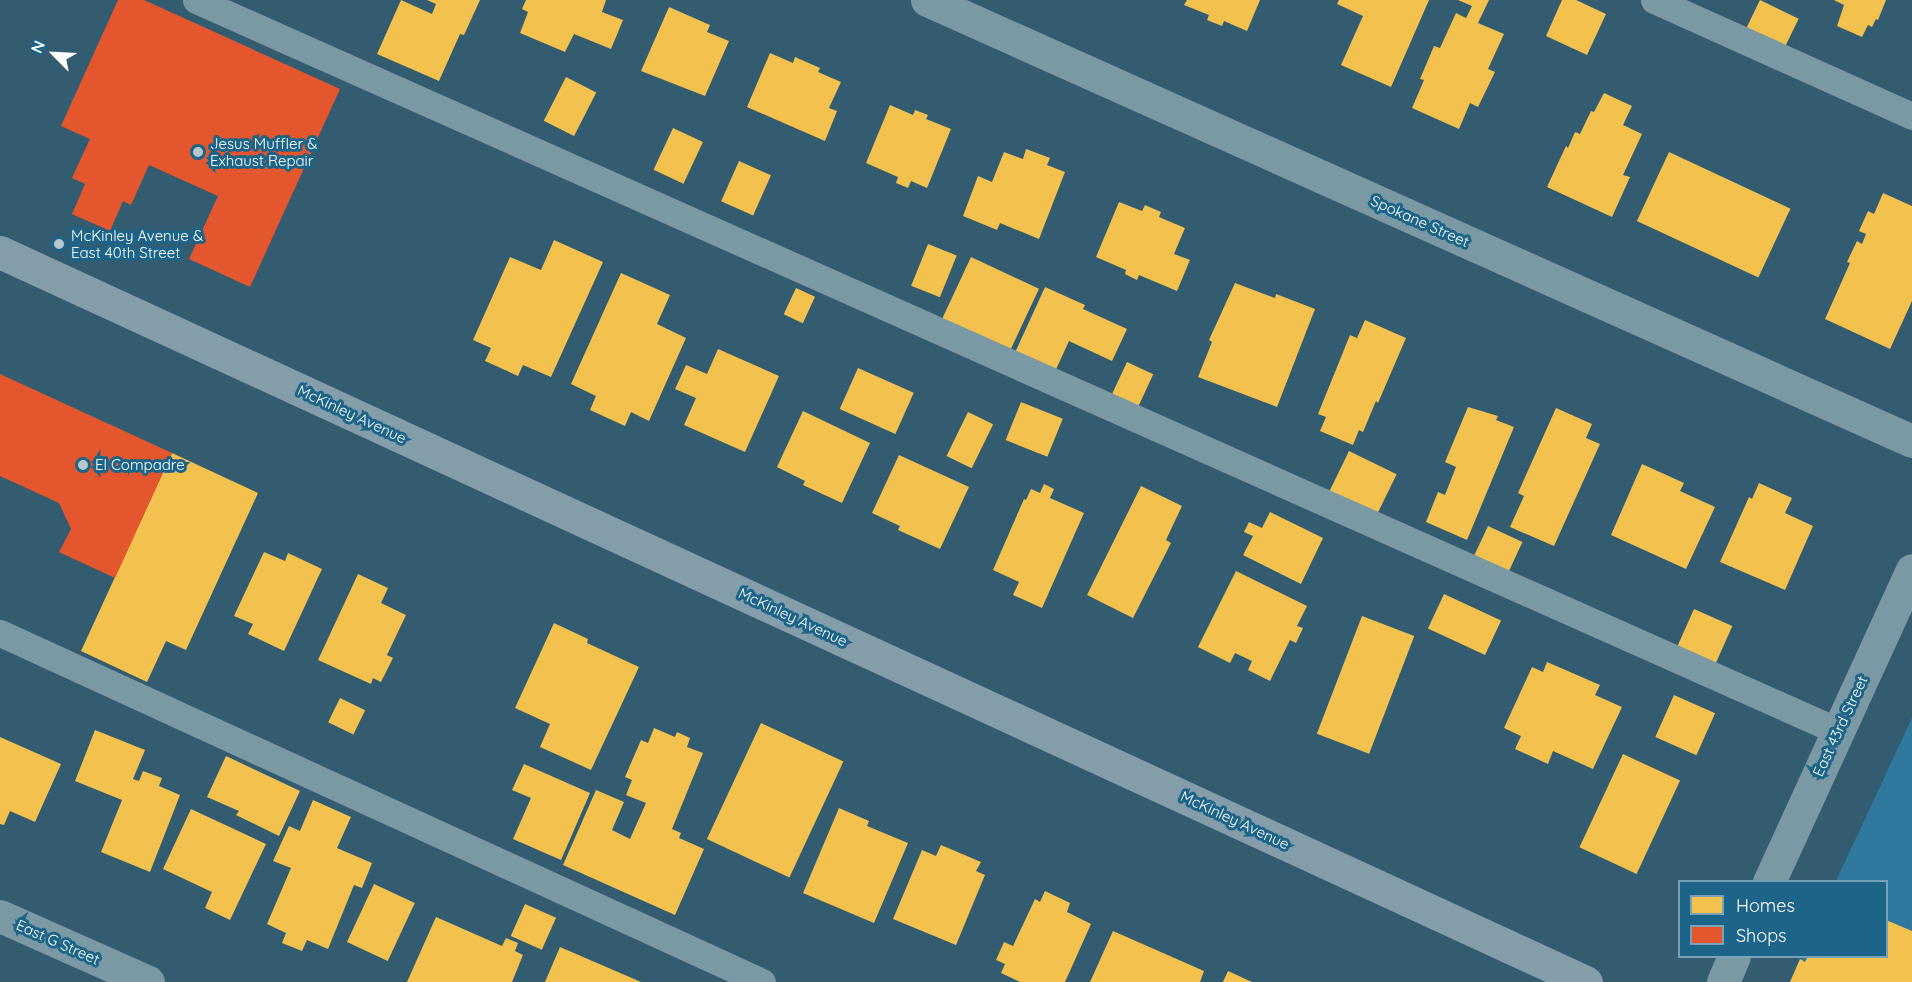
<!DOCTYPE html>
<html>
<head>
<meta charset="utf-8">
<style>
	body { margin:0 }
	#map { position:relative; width:1912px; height:982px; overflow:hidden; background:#345c70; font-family:Quicksand,sans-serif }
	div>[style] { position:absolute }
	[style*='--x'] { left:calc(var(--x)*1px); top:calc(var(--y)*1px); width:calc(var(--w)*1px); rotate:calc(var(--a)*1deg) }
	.green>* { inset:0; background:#2e799d }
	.homes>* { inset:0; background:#f2c14e; transform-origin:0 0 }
	.shops>* { inset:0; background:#e4572e }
	.lane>* { height:27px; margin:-13.5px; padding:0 13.5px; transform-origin:13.5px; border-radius:13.5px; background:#7b98a5 }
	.street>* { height:33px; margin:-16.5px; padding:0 16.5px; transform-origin:16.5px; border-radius:16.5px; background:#7b98a5 }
	.secondary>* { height:33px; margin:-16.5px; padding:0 16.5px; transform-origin:16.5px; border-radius:16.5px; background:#839daa }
	.dots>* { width:16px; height:16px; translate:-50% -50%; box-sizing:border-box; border:3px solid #1c6488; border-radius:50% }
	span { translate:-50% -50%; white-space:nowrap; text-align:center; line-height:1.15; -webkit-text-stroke:6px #1c6488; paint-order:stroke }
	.poi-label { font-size:15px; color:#fff }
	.left { translate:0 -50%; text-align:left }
	.street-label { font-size:15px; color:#fff }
	.legend { position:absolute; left:1678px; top:880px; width:210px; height:78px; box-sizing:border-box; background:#1c6488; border:2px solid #77a2b8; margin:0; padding:8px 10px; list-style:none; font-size:18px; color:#fff }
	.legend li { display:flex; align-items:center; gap:12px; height:30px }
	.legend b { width:30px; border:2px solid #77a2b8 }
	.north { position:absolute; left:24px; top:24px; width:60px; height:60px; -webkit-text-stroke:4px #1c6488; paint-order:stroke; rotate:294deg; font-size:16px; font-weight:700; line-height:24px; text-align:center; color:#fff }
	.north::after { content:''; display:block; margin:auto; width:21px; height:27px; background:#fff; clip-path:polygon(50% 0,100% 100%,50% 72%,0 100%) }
</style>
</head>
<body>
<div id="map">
	<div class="green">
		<div style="clip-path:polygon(1912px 718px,1912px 982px,1790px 982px,1802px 957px,1886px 956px,1886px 882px,1836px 881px)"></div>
	</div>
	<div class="homes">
		<div style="clip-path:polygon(401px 0,432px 14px,436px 4px,427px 0,480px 0,464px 35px,460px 34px,439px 81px,377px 54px)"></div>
		<div style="clip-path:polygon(526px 0,606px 0,602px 12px,623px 20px,611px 49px,574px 34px,565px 52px,520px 33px,528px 12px,522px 9px)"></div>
		<div style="clip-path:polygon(1187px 0,1260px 0,1247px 31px,1224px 21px,1222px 26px,1207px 20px,1209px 15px,1184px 5px)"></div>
		<div style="clip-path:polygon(1339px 0,1429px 0,1391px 87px,1341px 65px,1363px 16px,1337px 4px)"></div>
		<div style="clip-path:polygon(1458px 0,1489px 0,1478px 23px,1504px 34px,1488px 69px,1495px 72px,1478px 107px,1470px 103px,1459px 129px,1412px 108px,1424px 80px,1420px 79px,1434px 46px,1440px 48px,1456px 13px,1466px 18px,1472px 6px)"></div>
		<div style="clip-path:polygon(1562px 0,1576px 0,1606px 14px,1587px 55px,1546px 36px)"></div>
		<div style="left:1760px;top:0;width:43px;height:38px;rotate:26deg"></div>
		<div style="clip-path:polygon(1834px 0,1886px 0,1878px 20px,1876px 19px,1872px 27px,1868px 25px,1862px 37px,1837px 26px,1844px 5px)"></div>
		<div style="clip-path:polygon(669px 7px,710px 25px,707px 32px,729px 41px,705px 96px,641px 71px)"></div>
		<div style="clip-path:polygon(770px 53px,793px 63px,795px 57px,820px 68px,818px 72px,841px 82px,829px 108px,837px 111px,825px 141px,747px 107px)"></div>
		<div style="left:566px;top:77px;width:34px;height:49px;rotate:27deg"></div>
		<div style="clip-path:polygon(1604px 93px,1632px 106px,1623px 125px,1642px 134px,1623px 175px,1630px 177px,1612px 217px,1547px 187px,1566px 146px,1568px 148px,1575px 132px,1580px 134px,1591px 111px,1594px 112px)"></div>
		<div style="clip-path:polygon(890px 105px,913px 115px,915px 110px,928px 115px,926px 119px,951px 129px,927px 188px,911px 181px,908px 188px,896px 183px,898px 177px,866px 163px)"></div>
		<div style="left:673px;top:128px;width:33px;height:46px;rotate:25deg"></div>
		<div style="clip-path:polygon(1026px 149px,1050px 158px,1047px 165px,1065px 172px,1039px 239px,1000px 223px,997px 230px,963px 216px,978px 176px,992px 182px,1004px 152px,1023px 159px)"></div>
		<div style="left:1669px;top:152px;width:134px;height:76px;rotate:25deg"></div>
		<div style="left:739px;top:161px;width:35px;height:44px;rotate:24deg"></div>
		<div style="clip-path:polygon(1883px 193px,1912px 206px,1912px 301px,1890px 349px,1825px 319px,1850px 263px,1847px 262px,1857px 241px,1862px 244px,1866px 234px,1859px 231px,1868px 211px,1874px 214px)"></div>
		<div style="clip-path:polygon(1119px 202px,1142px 211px,1145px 205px,1161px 212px,1159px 217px,1185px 228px,1174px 254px,1190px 260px,1177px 291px,1139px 275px,1137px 280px,1125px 274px,1126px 270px,1096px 257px)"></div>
		<div style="clip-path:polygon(554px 240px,603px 262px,551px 377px,523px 365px,518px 376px,485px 361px,491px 348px,473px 340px,510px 257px,541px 270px)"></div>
		<div style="left:928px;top:244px;width:31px;height:45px;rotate:22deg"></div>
		<div style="left:971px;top:257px;width:75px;height:72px;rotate:25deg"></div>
		<div style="clip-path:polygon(621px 273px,670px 295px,657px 324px,686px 338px,649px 421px,631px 412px,625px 426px,590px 410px,596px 396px,571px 384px)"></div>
		<div style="clip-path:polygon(1235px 283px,1275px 298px,1276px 294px,1315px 309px,1277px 407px,1198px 377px,1212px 342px,1209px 340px)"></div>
		<div style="clip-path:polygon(1045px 287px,1085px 305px,1083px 309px,1127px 329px,1112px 361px,1069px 341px,1053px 376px,1013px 357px)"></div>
		<div style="left:796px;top:288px;width:21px;height:29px;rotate:25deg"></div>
		<div style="clip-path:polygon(1365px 320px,1406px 338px,1378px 403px,1376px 401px,1363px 432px,1359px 430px,1353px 445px,1320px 431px,1326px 417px,1318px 414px,1350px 335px,1357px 338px)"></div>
		<div style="clip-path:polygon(718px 349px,779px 376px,745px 452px,684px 425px,696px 398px,675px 389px,686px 365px,707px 374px)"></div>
		<div style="left:1127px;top:362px;width:29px;height:43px;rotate:25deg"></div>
		<div style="left:858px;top:368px;width:61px;height:45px;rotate:24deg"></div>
		<div style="left:1021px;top:402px;width:45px;height:41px;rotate:22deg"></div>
		<div style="clip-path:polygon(1468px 407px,1498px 416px,1496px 420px,1514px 427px,1467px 540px,1426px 522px,1438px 492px,1445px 495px,1456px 467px,1445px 462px)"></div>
		<div style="clip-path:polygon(1556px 408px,1592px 424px,1586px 438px,1600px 444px,1554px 546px,1510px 527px,1524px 496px,1518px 493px)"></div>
		<div style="clip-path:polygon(803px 411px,870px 443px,842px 503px,803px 485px,805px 481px,777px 467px)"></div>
		<div style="left:968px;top:412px;width:28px;height:49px;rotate:26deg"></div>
		<div style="left:1349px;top:451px;width:53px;height:48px;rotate:26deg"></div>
		<div style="clip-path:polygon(172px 453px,258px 493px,186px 650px,166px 641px,147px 682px,81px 651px)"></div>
		<div style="clip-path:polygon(899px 455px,969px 487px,940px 549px,898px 530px,900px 526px,872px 513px)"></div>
		<div style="clip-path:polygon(1642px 464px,1684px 483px,1680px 491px,1715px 507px,1686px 569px,1611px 535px)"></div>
		<div style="clip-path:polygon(1759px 483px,1792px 498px,1785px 513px,1813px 526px,1785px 590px,1720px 562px,1749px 497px,1752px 499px)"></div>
		<div style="clip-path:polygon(1044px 484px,1054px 489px,1050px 498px,1084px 513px,1042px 608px,1013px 595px,1019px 582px,993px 570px,1024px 499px,1026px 500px,1031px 489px,1040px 493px)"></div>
		<div style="clip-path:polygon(1141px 486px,1182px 506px,1166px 540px,1171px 543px,1133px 618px,1087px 595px)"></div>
		<div style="clip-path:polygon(1270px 512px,1323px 538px,1301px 584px,1243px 555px,1253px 536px,1244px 532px,1249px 522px,1262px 528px)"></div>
		<div style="left:1488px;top:526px;width:38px;height:39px;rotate:25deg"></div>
		<div style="clip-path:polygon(264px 552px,285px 561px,288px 553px,322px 569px,284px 651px,248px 634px,253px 624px,234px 616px)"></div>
		<div style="clip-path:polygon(1236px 571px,1307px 606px,1297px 626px,1303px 628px,1296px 643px,1290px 640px,1270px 681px,1248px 670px,1252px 661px,1235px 653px,1230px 663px,1198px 647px)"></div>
		<div style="clip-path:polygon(358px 574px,388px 588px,381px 603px,406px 615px,387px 655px,393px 658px,381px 682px,373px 678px,371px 684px,318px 660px)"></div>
		<div style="left:1444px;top:594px;width:63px;height:38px;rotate:25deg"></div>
		<div style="left:1694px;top:609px;width:42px;height:46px;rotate:24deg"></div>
		<div style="left:1362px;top:616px;width:56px;height:126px;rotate:21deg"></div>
		<div style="clip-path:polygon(554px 623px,588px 639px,587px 643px,639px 667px,591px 770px,540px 747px,550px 724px,515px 708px)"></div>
		<div style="clip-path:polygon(1547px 662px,1600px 685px,1595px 695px,1622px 707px,1593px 769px,1553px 751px,1548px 764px,1515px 749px,1521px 736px,1504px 728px,1532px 667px,1543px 672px)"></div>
		<div style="left:1674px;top:695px;width:45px;height:46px;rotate:24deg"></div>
		<div style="left:340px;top:698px;width:28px;height:27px;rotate:26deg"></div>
		<div style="left:761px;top:723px;width:91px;height:128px;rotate:25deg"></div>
		<div style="clip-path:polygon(654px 728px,675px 737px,677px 732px,690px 738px,687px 747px,703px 753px,672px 829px,681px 833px,679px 838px,704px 849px,675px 915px,563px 865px,596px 790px,624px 802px,612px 830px,630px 839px,646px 803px,626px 795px,632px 780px,625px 777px,641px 740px,648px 743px)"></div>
		<div style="clip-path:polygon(95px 730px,145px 750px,133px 779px,139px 781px,143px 771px,162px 778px,159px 786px,180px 795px,150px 872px,101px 852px,122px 800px,75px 781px)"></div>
		<div style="clip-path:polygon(0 737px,61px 764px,35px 822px,10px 811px,4px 825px,0 824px)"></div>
		<div style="left:1623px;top:754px;width:63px;height:103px;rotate:25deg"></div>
		<div style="clip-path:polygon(226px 756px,300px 791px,279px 836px,236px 815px,239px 811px,207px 797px)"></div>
		<div style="clip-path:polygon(524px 764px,590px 793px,561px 860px,513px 839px,531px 798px,512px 790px)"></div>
		<div style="clip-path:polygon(313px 800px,351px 817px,337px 848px,372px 863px,362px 888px,354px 885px,328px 949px,307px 940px,302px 951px,282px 943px,286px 933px,267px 924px,291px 868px,273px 861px,289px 826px,300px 831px)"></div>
		<div style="clip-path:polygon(839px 808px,869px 821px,867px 826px,908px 843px,874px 923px,803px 893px)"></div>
		<div style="clip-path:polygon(191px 809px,266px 844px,230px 920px,205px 908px,212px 892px,163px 869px)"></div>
		<div style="clip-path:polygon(941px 845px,981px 862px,976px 871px,985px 875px,956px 945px,893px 919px,922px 850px,936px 856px)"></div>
		<div style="left:374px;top:884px;width:45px;height:64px;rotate:25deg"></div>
		<div style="clip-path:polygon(1045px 891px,1070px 903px,1067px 912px,1091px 924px,1065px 982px,1020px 982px,1001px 973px,1005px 964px,996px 960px,1004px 942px,1013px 946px,1035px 899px,1040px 902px)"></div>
		<div style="left:525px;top:904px;width:34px;height:35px;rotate:24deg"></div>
		<div style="clip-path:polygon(436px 917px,502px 946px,506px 938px,518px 943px,515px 951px,523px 955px,512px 982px,407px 982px)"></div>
		<div style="clip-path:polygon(1886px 920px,1912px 931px,1912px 982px,1790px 982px,1800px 959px,1805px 962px,1808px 956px,1886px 956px)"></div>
		<div style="clip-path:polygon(1113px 931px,1204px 971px,1200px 982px,1090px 982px)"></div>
		<div style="clip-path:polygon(560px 947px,641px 982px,545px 982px)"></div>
		<div style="clip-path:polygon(1228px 971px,1252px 982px,1223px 982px)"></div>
	</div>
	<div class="shops">
		<div style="clip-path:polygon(118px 0,144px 0,340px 89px,250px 287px,189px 259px,218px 196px,149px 165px,131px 205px,123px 201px,110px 231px,72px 214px,85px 184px,72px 178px,90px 139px,61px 126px)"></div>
		<div style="clip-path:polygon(0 374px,172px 453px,115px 578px,59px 552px,71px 529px,59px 503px,0 476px)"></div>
	</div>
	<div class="lane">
		<div style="--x:196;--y:0;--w:1797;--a:24"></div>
		<div style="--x:1654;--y:0;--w:283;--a:24.2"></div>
		<div style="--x:0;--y:633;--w:838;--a:24.61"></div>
	</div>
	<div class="street">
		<div style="--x:927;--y:0;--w:1079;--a:24.12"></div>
		<div style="--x:1769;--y:882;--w:343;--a:-65.4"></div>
		<div style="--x:0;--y:916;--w:162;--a:24"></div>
		<div style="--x:1723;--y:982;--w:28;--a:-67"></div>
	</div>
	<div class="secondary">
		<div style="--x:0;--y:252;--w:1746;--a:24.72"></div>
	</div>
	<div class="dots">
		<div style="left:198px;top:152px;background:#b8c6cd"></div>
		<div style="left:59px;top:244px;background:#b8c6cd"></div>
		<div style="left:83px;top:465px;background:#b8c6cd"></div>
	</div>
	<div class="poi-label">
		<span class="left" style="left:210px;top:152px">Jesus Muffler &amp;<br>Exhaust Repair</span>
		<span class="left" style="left:71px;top:244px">McKinley Avenue &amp;<br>East 40th Street</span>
		<span class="left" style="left:95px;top:465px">El Compadre</span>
	</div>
	<div class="street-label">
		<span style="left:1420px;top:221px;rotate:24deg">Spokane Street</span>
		<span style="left:352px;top:414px;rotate:25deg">McKinley Avenue</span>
		<span style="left:793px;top:617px;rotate:25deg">McKinley Avenue</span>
		<span style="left:1840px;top:726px;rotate:-65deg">East 43rd Street</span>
		<span style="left:1235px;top:820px;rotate:25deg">McKinley Avenue</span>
		<span style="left:58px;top:942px;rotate:24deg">East G Street</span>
	</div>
	<ul class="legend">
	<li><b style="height:16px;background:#f2c14e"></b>Homes</li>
	<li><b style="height:16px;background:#e4572e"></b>Shops</li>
	</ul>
	<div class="north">N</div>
</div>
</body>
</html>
